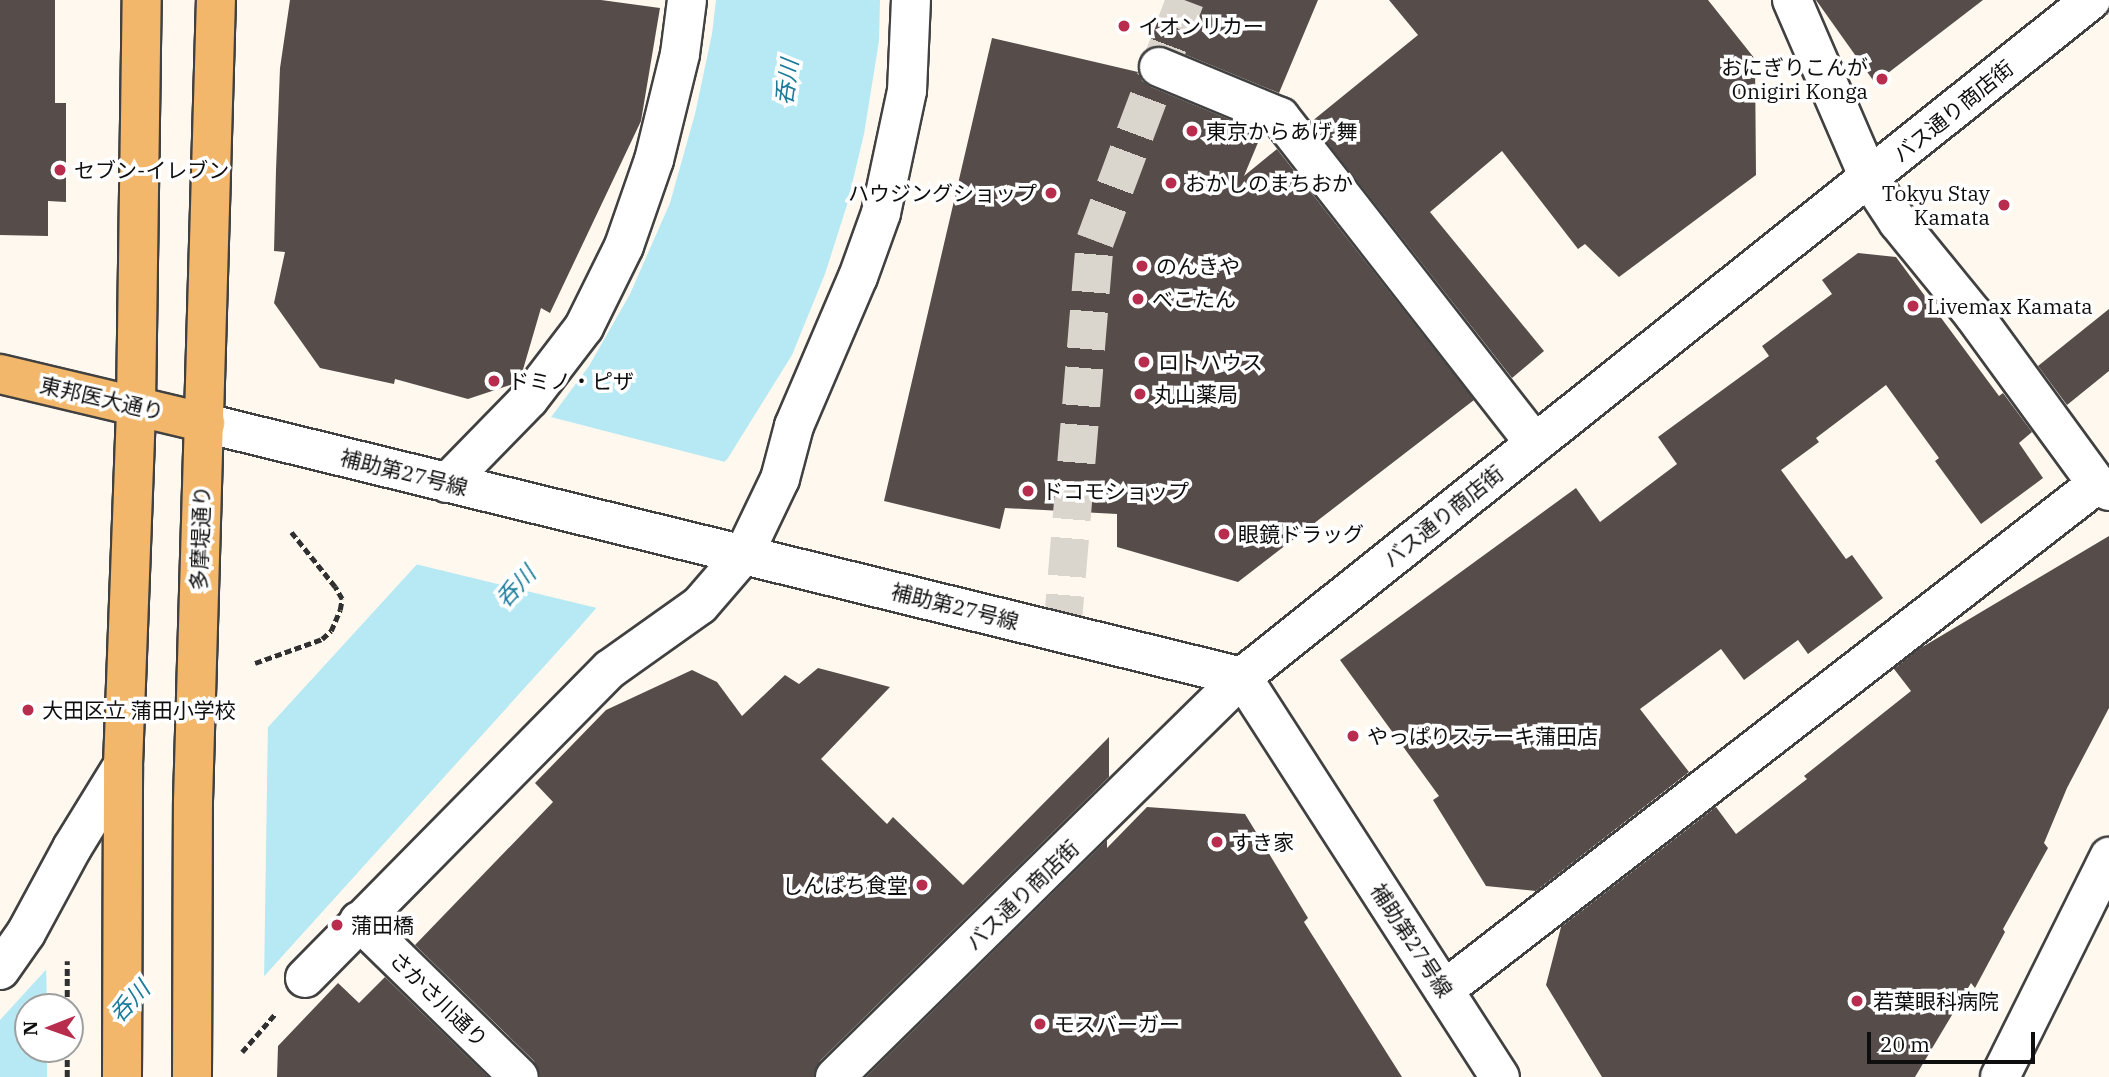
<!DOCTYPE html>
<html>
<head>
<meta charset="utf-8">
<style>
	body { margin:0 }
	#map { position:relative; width:2109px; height:1077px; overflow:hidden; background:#fef8ef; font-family:"IBM Plex Serif","Noto Sans JP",serif }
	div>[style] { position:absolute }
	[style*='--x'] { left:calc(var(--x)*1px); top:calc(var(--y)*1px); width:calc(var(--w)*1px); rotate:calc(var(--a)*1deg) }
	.water>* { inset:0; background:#b6e9f3 }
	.pier>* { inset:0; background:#fef8ef }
	.building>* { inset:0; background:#564d4b }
	.pedestrian-tunnel>* { height:38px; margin-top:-19px; transform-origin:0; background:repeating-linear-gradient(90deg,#dad5cd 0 38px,transparent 0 57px) }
	.path>* { height:4.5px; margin-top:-2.25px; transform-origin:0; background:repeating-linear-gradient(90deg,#303030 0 7px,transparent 0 10.5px) }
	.roads { filter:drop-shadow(2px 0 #414141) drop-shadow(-2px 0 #414141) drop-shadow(0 2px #414141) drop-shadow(0 -2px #414141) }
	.minor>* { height:38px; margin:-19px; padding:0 19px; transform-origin:19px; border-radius:19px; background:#fff }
	.tertiary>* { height:38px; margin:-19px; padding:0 19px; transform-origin:19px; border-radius:19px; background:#fff }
	.primary>* { height:38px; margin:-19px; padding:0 19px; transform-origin:19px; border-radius:19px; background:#f2b76b }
	.dots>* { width:19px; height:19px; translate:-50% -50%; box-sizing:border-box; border:4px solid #fff; border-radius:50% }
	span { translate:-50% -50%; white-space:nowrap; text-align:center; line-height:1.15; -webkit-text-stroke:7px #fff; paint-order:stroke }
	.poi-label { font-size:21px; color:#0e0e0e }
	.left { translate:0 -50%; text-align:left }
	.right { translate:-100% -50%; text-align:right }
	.street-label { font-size:21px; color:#0e0e0e }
	.water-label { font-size:23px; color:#1c7c9a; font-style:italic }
	.north { position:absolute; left:14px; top:993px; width:70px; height:70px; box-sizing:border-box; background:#fff; border:2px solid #9f9f9f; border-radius:50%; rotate:269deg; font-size:19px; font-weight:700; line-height:28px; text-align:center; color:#0e0e0e }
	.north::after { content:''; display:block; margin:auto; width:24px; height:32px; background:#b82c4e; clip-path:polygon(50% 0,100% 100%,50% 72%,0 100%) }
	.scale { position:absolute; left:1867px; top:1032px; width:168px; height:32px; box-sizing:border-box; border:4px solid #0e0e0e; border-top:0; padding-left:9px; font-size:21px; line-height:24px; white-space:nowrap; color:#0e0e0e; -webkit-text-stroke:5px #fff; paint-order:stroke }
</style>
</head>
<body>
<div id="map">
	<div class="water">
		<div style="clip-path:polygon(evenodd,716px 0,880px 0,879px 41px,864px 134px,847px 205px,825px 274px,792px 355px,728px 458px,577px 630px,173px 1077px,0 1077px,0 1020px,549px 420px,589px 366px,630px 294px,670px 203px,695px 114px,712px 34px,716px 0,28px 1007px,70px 1007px,70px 1049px,28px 1049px,28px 1007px)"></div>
	</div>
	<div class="pier">
		<div style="clip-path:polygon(547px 416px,729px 463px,601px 609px,411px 563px)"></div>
		<div style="clip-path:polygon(268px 720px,264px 983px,178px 1077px,47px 1077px,47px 1049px,70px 1049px,70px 1007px,47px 1007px,46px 964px)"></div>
	</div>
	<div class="building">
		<div style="clip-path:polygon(0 0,55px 0,55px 103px,66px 103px,66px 202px,48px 201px,48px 236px,0 235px)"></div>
		<div style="clip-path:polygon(290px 0,601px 0,660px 8px,641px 121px,550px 313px,541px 308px,522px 373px,513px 384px,468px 399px,395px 379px,394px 384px,320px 368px,274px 303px,285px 252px,274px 251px,276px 170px,280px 68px)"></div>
		<div style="clip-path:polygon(1166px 0,1318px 0,1279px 93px,1167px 47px,1157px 45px,1147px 49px)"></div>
		<div style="clip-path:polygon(1389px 0,1708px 0,1755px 59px,1756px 175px,1619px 277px,1585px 244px,1578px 249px,1502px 151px,1430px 212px,1544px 351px,1512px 378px,1311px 122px,1418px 35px)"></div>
		<div style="clip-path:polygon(1816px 0,1983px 0,1875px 83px)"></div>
		<div style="clip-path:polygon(992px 38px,1138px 72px,1142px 81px,1151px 87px,1262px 133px,1244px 176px,1277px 149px,1474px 400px,1238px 582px,1117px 547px,1117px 514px,1005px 508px,1000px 529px,884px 501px)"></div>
		<div style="clip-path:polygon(1858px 253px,1896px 257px,1999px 396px,2003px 393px,2032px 432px,2019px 443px,2043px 478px,1981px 524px,1935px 461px,1939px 458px,1886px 385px,1816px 438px,1819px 442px,1781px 470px,1846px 559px,1852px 555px,1883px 598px,1808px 654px,1798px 640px,1744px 680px,1721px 649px,1640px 709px,1689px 772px,1536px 891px,1486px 886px,1433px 800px,1439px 796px,1340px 660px,1576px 488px,1600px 522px,1677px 464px,1658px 437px,1769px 356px,1762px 346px,1832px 294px,1822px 280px)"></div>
		<div style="clip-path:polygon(2109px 309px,2109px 371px,2067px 405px,2038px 366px)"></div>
		<div style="clip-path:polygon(2109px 536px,2109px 708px,2067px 788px,2044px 843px,2048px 848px,2003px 929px,2005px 932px,1975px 988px,1971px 983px,1915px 1077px,1602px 1077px,1546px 985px,1561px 927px,1716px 807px,1736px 834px,1807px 779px,1804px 776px,1911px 691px,1894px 669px,1919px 649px)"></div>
		<div style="clip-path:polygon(818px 668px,890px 687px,821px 759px,887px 824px,893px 817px,963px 885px,1109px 737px,1109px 777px,820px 1061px,814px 1077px,540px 1077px,534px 1061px,415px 945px,553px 802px,535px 783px,606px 710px,692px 670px,717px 682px,742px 716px,785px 675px,799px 684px)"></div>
		<div style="clip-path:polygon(1147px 807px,1245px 814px,1308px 918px,1304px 922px,1402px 1077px,866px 1077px,1107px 840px,1107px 848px)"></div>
		<div style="clip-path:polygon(385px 977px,488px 1077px,277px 1077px,278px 1046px,338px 983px,359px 1003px)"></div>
	</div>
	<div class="pedestrian-tunnel">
		<div style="--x:1062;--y:633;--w:393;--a:-85.2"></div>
		<div style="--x:1095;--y:241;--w:257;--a:-69.5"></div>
	</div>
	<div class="path">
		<div style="--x:255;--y:663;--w:71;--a:-19.7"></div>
		<div style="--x:322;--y:639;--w:12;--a:-42"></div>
		<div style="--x:331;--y:631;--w:23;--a:-67"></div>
		<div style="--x:340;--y:610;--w:11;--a:-80"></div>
		<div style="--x:342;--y:599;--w:14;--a:-120"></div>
		<div style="--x:335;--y:587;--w:70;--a:-128.7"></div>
		<div style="--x:67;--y:1007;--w:46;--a:-90"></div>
		<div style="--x:242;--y:1052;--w:50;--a:-49"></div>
		<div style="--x:67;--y:1077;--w:28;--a:-90"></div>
	</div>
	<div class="roads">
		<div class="minor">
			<div style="--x:1792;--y:0;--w:194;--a:66.6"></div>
			<div style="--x:1869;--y:178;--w:53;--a:56.6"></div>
			<div style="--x:1898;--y:222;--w:119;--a:50.8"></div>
			<div style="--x:1973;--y:314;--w:210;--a:53.9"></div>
			<div style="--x:2097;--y:484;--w:14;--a:30"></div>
			<div style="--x:1159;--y:67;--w:131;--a:22.5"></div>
			<div style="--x:1280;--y:117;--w:414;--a:52"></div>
			<div style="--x:447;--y:483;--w:117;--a:-45.7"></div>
			<div style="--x:529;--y:399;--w:91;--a:-52.6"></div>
			<div style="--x:584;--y:327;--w:90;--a:-63.7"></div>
			<div style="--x:624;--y:246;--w:91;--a:-70.8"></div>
			<div style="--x:654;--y:160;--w:109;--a:-76.2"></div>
			<div style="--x:680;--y:54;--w:54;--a:-82.6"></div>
			<div style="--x:359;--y:921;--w:223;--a:44.3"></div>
			<div style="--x:0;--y:970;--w:45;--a:-54.9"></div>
			<div style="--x:26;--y:933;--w:97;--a:-61.6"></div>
			<div style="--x:72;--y:848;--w:97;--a:-58.4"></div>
			<div style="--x:305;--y:978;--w:434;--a:-45.4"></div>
			<div style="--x:610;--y:669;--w:110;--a:-35.4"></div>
			<div style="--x:700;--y:605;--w:67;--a:-49.2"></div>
			<div style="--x:744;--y:554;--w:83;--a:-64.4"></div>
			<div style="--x:780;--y:479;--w:55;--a:-75.2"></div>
			<div style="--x:794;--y:426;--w:162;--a:-66.8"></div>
			<div style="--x:858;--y:277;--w:68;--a:-70.2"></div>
			<div style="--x:881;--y:213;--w:125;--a:-78"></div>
			<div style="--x:907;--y:91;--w:91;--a:-87.5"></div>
			<div style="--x:1444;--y:990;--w:826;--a:-37.77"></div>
		</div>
		<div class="tertiary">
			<div style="--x:205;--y:423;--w:1068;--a:13.76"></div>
			<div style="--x:1242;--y:677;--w:476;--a:57.2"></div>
			<div style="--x:835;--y:1077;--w:571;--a:-44.5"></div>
			<div style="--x:1242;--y:677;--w:1086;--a:-38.57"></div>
			<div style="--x:2000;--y:1077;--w:246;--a:-63.6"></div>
		</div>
		<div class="primary">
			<div style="--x:0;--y:374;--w:211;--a:13.4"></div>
			<div style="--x:122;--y:1077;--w:312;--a:-89.8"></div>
			<div style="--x:123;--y:765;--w:359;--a:-87.9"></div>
			<div style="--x:136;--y:406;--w:406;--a:-89.2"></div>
			<div style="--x:192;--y:1077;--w:276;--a:-89.8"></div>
			<div style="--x:193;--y:801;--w:801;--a:-88.36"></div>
		</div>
	</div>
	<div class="dots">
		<div style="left:1124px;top:26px;background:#b82c4e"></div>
		<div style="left:1882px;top:79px;background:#b82c4e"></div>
		<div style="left:1192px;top:131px;background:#b82c4e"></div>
		<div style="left:60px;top:170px;background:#b82c4e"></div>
		<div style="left:1171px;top:183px;background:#b82c4e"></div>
		<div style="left:1051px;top:193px;background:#b82c4e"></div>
		<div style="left:2004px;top:205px;background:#b82c4e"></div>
		<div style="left:1142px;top:266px;background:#b82c4e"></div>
		<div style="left:1138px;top:299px;background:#b82c4e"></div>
		<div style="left:1913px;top:306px;background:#b82c4e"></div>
		<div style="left:1144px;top:362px;background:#b82c4e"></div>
		<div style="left:494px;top:381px;background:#b82c4e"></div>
		<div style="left:1140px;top:394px;background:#b82c4e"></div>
		<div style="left:1028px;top:491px;background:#b82c4e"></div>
		<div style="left:1224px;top:534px;background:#b82c4e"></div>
		<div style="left:28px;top:710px;background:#b82c4e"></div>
		<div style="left:1353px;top:736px;background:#b82c4e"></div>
		<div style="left:1217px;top:842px;background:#b82c4e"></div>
		<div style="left:922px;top:885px;background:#b82c4e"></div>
		<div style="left:337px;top:925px;background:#b82c4e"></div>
		<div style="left:1857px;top:1001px;background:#b82c4e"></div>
		<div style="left:1040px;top:1024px;background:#b82c4e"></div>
	</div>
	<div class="poi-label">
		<span class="left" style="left:1138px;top:26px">イオンリカー</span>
		<span class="right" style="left:1868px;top:79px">おにぎりこんが<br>Onigiri Konga</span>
		<span class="left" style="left:1206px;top:131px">東京からあげ 舞</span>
		<span class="left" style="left:74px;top:170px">セブン-イレブン</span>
		<span class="left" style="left:1185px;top:183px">おかしのまちおか</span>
		<span class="right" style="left:1037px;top:193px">ハウジングショップ</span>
		<span class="right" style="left:1990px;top:205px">Tokyu Stay<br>Kamata</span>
		<span class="left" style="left:1156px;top:266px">のんきや</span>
		<span class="left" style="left:1152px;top:299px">べこたん</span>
		<span class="left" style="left:1927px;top:306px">Livemax Kamata</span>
		<span class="left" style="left:1158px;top:362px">ロトハウス</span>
		<span class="left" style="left:508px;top:381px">ドミノ・ピザ</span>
		<span class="left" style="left:1154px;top:394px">丸山薬局</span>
		<span class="left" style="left:1042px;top:491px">ドコモショップ</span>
		<span class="left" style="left:1238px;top:534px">眼鏡ドラッグ</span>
		<span class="left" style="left:42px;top:710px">大田区立 蒲田小学校</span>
		<span class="left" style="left:1367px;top:736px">やっぱりステーキ蒲田店</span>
		<span class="left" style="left:1231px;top:842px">すき家</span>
		<span class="right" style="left:908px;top:885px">しんぱち食堂</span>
		<span class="left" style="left:351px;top:925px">蒲田橋</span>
		<span class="left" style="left:1873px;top:1001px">若葉眼科病院</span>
		<span class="left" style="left:1054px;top:1024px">モスバーガー</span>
	</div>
	<div class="street-label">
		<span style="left:1953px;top:111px;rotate:-39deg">バス通り商店街</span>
		<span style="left:102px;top:398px;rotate:13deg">東邦医大通り</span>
		<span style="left:404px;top:472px;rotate:14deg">補助第27号線</span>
		<span style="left:1443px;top:516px;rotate:-39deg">バス通り商店街</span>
		<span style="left:200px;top:538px;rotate:-88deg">多摩堤通り</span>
		<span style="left:955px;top:606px;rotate:14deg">補助第27号線</span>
		<span style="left:1022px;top:895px;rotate:-44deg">バス通り商店街</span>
		<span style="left:1412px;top:940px;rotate:57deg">補助第27号線</span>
		<span style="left:439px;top:999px;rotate:44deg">さかさ川通り</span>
	</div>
	<div class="water-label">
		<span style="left:786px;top:82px;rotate:-82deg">呑川</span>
		<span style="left:515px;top:586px;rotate:-47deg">呑川</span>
		<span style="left:129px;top:1001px;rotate:-47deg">呑川</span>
	</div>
	<div class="north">N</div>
	<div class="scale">20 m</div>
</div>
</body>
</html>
